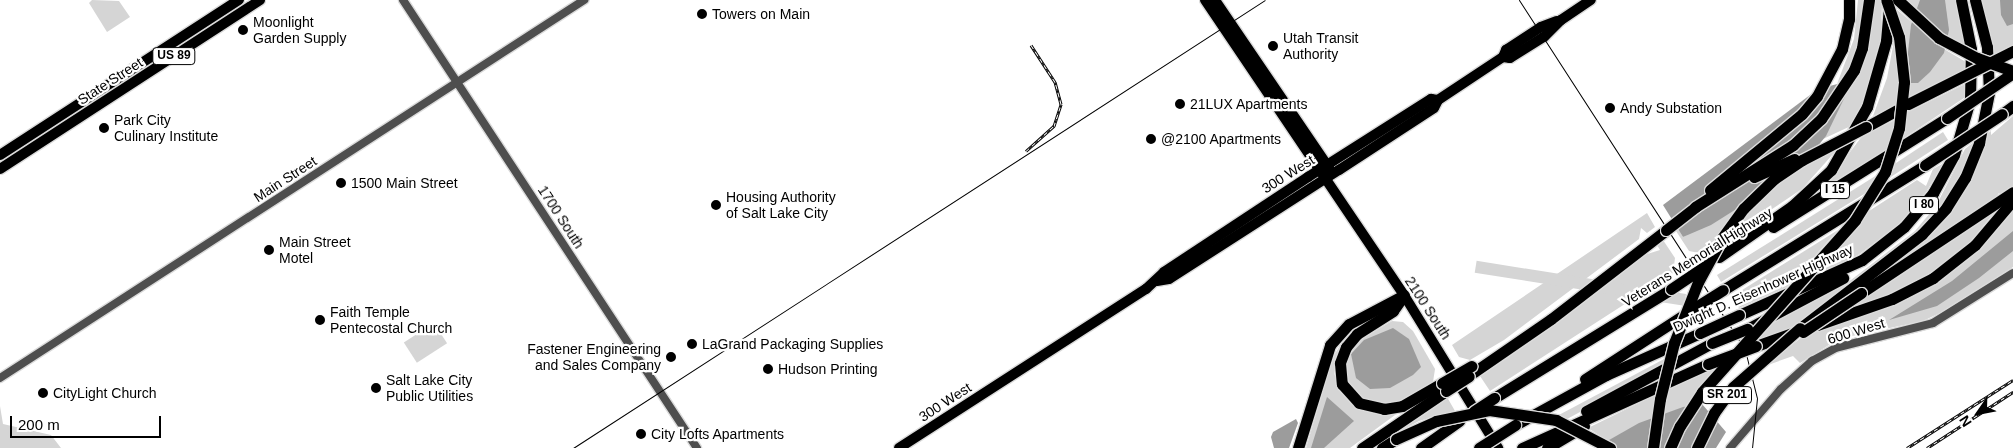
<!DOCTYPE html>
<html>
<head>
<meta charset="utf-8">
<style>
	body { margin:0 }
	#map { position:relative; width:2013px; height:448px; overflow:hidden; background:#fff; font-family:Arial,sans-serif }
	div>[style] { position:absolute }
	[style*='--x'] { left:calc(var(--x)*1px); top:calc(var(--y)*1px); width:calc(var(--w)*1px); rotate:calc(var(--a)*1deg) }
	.green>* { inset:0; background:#d5d5d5; transform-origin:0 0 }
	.water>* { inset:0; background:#9c9c9c }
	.roads { filter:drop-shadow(1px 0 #dbdbdb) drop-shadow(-1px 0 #dbdbdb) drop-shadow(0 1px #dbdbdb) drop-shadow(0 -1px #dbdbdb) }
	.minor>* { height:8px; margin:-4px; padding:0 4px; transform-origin:4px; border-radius:4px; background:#4e4e4e }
	.major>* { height:10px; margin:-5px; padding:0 5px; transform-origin:5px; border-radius:5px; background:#000 }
	.highway>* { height:11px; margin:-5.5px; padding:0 5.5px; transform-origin:5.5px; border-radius:5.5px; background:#000 }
	.tram>* { height:1px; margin:-0.5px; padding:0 0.5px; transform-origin:0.5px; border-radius:0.5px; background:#000 }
	.rail>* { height:3px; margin-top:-1.5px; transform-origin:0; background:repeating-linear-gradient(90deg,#fff 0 4px,#000 0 8px); box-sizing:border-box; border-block:1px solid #000 }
	.bridges { filter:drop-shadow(1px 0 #dbdbdb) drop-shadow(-1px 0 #dbdbdb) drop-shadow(0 1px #dbdbdb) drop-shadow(0 -1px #dbdbdb) }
	.highway-bridge>* { height:11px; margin:-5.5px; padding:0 5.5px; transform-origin:5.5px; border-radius:5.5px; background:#000 }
	.dots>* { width:14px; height:14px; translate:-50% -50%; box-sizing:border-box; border:2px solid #fff; border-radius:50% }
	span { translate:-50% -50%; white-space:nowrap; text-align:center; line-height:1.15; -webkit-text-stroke:4.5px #fff; paint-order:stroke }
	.shield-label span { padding:1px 4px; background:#fff; border:1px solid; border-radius:4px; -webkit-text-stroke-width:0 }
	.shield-label { font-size:12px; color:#000; font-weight:700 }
	.poi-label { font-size:14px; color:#000 }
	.left { translate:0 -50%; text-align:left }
	.right { translate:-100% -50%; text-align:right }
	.street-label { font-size:14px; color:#000 }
	.north { position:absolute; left:1953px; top:388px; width:50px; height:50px; -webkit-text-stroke:4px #fff; paint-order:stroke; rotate:237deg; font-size:14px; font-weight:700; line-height:20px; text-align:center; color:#000 }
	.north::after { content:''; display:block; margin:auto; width:18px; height:22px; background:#000; clip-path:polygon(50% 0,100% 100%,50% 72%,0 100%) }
	.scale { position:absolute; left:10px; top:416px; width:151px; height:22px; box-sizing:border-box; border:2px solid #000; border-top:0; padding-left:6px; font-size:15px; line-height:18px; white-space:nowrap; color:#000; -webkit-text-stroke:4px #fff; paint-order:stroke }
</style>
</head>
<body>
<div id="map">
	<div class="green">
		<div style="clip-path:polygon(92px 0,119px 1px,130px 17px,107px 32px,89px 3px)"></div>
		<div style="clip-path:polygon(1858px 0,1867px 0,1866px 12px,1851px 66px,1837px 84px,1854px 39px)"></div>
		<div style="clip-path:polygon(1874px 0,1881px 0,1882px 3px,1881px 39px,1871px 84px,1853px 125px,1823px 139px,1853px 80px)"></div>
		<div style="clip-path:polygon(1903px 0,1955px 0,1965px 50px,1958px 46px)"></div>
		<div style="clip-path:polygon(1981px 0,2013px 0,2013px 48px,1994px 58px)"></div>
		<div style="clip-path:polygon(1895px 8px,1944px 49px,1966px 62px,1966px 73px,1908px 100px,1903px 38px)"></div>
		<div style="clip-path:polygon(1894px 41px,1899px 76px,1898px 105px,1873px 116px,1887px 78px)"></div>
		<div style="clip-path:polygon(1965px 84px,1964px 98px,1901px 140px,1906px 113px)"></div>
		<div style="clip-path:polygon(2013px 116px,2013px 189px,2002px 197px,1999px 193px,1992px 203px,1889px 268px,1920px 243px,1948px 214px,1970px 179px,1988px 133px,1991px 131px,1991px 135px)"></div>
		<div style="clip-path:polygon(1895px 120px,1888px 148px,1826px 188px,1824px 186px,1863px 135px)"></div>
		<div style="clip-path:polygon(1943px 132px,1948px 140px,1886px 180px,1893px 165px)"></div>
		<div style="clip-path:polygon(1975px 141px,1965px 168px,1945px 201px,1921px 230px,1791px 329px,1758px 341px,1756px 338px,1770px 321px,1851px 280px,1915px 231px,1936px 206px,1965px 149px)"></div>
		<div style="clip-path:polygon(1841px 145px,1802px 189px,1724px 241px,1759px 198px,1803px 164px)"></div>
		<div style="clip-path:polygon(1944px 163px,1921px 200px,1895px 228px,1858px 255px,1810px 277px,1866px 213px,1917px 180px,1926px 186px,1933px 169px)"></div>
		<div style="clip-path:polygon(1877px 175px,1869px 191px,1721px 282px,1717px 275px)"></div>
		<div style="clip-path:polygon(1742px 205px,1711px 249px,1704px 254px,1689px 251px,1676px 231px,1678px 229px,1683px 237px)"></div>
		<div style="clip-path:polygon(1997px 209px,1971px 241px,1934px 271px,1884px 298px,1855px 307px,1855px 301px)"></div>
		<div style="clip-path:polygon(2013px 209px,2013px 267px,1946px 310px,1923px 321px,1852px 336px,1829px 345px,1800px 363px,1793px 356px,1765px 366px,1806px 334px,1899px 302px,1939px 280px,1983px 245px)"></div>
		<div style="clip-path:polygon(1647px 213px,1655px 227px,1647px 233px,1641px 228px,1639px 239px,1504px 340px,1470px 360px,1459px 357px,1452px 345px)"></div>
		<div style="clip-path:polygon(1838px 230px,1787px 287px,1739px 308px,1731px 297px)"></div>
		<div style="clip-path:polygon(1663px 240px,1675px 258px,1673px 273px,1490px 391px,1480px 376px,1644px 255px,1660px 250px,1657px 245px)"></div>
		<div style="left:1686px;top:294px;width:12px;height:212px;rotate:99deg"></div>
		<div style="clip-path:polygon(1392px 321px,1403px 322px,1413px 331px,1435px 369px,1433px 382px,1401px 401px,1387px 404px,1365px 400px,1349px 384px,1345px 363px,1358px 341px)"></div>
		<div style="left:434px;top:323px;width:24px;height:36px;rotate:57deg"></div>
		<div style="clip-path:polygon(1347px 334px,1334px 362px,1334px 373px,1341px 393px,1364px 411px,1395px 415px,1350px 448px,1306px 448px,1333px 357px)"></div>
		<div style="clip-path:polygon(1666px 358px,1663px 367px,1567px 419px,1557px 416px)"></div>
		<div style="clip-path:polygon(1715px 368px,1685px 407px,1660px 416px,1665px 390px)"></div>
		<div style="clip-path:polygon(1657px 394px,1653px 418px,1608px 441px,1588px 428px)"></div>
		<div style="clip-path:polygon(1447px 397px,1455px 411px,1419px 421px,1386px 439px)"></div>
		<div style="clip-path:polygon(0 406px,3px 424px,51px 435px,61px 448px,0 448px)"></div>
	</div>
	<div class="water">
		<div style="clip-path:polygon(1920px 0,1945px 0,1949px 30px,1944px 53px,1930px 72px,1918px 83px,1909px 83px,1906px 70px,1911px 25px)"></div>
		<div style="clip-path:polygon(2000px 0,2013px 0,2013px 24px,2007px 26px,2001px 15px)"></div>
		<div style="clip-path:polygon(1853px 80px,1826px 136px,1798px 170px,1711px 225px,1683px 237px,1663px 205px,1818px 89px)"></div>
		<div style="clip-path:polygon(2013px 231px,2013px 251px,1979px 278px,1937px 306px,1889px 320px,1952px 281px)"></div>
		<div style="clip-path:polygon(1393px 328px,1409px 339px,1421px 367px,1413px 375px,1390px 388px,1370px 389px,1356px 378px,1351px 354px,1364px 340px)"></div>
		<div style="clip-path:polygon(1327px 397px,1354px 421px,1324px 448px,1311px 448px)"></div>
		<div style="clip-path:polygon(1702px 404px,1726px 432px,1716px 448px,1595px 448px,1639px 423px,1683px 407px)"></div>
		<div style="clip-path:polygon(1296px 419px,1298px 423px,1289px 448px,1274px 448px,1271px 437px,1273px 432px)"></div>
	</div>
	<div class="roads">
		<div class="minor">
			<div style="--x:403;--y:0;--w:536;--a:56.73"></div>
			<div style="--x:0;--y:378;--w:696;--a:-32.91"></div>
			<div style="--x:1730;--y:448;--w:78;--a:-49.2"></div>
			<div style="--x:1781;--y:389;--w:42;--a:-42.1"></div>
			<div style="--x:1812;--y:361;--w:26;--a:-29"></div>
			<div style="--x:1835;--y:348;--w:101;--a:-14.3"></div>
			<div style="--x:1933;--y:323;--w:94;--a:-32"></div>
		</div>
		<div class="major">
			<div style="--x:1205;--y:0;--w:356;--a:56"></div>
			<div style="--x:1404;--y:295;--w:180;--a:58.4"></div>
			<div style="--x:1215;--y:0;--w:204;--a:55.8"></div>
			<div style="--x:1503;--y:57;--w:8;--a:-67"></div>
			<div style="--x:1506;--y:50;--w:42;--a:-33.3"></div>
			<div style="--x:1541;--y:27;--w:17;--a:-21"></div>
			<div style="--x:0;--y:155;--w:285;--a:-33"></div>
			<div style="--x:0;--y:169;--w:310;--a:-33"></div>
			<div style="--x:1157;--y:281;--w:12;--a:-9"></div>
			<div style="--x:1169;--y:279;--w:202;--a:-32.7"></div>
			<div style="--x:1339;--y:170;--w:113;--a:-33.1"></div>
			<div style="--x:1434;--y:108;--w:9;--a:-63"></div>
			<div style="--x:1438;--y:100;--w:78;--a:-33.5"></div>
			<div style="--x:1503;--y:57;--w:7;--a:8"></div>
			<div style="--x:1510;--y:58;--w:40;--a:-32"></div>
			<div style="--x:1544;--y:37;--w:24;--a:-45"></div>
			<div style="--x:1561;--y:20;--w:36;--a:-34"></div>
			<div style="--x:899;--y:448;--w:294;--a:-32.8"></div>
			<div style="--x:1146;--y:289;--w:25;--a:-43"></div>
			<div style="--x:1164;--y:272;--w:173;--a:-33.4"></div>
			<div style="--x:1308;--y:177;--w:146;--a:-32.4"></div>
			<div style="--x:1431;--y:99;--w:7;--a:8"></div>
		</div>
		<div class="highway">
			<div style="--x:2002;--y:114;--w:14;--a:-36"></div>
			<div style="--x:1866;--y:127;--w:48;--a:-28.7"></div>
			<div style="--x:1773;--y:227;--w:205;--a:-32.1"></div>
			<div style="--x:1719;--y:257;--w:89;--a:-34.9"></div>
			<div style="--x:1792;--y:206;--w:53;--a:-42.7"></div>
			<div style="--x:1831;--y:170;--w:73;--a:-60.3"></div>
			<div style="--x:1867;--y:107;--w:69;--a:-73.9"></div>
			<div style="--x:1886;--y:41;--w:32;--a:-85"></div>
			<div style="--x:1723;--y:290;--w:238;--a:-31.7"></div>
			<div style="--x:1861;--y:293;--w:182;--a:-33.6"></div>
			<div style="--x:1404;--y:295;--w:19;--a:125"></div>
			<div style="--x:1393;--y:311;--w:43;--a:147.4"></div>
			<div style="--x:1357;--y:334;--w:17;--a:130"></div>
			<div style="--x:1346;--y:347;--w:17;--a:111"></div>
			<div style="--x:1340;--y:363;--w:21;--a:85"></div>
			<div style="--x:1342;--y:384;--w:25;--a:48"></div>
			<div style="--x:1359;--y:403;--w:26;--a:13"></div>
			<div style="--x:1384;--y:409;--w:18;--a:-9"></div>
			<div style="--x:1402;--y:406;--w:46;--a:-29.9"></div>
			<div style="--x:1739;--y:315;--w:135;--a:-24.1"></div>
			<div style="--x:1862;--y:260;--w:53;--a:-38.2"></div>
			<div style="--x:1904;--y:227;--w:45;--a:-49.5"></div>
			<div style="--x:1933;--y:193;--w:43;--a:-61.1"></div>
			<div style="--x:1954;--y:155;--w:57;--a:-73.8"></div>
			<div style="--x:1970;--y:100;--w:51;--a:-88.9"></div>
			<div style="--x:1971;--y:49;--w:50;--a:-101.5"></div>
			<div style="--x:1804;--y:325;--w:149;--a:-37.6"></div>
			<div style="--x:1922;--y:234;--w:35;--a:-47"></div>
			<div style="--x:1946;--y:208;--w:36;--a:-58"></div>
			<div style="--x:1965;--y:178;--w:38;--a:-68"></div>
			<div style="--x:1979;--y:143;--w:51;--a:-78.7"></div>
			<div style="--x:1989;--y:93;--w:46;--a:-92.5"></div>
			<div style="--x:1987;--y:47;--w:49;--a:-104.3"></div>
			<div style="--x:1817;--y:325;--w:79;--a:-19.1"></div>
			<div style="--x:1892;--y:299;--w:46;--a:-27.1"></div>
			<div style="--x:1933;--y:278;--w:53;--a:-38.2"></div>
			<div style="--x:1975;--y:245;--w:59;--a:-49.8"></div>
			<div style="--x:1747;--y:329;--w:109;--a:-28"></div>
			<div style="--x:1756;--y:346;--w:41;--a:-19.7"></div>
			<div style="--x:1474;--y:372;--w:93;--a:-34.5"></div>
			<div style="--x:1551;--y:319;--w:145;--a:-37.7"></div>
			<div style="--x:1585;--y:379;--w:123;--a:-33"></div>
			<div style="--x:1494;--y:398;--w:208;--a:-31.6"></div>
			<div style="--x:1586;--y:411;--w:143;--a:-28.4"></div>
			<div style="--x:1515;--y:425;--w:104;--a:-28.8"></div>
			<div style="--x:1606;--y:375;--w:103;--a:-24.1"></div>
			<div style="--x:1298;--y:448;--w:108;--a:-72.7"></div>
			<div style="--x:1330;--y:345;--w:28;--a:-48"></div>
			<div style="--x:1349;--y:324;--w:62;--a:-27.8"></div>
			<div style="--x:1362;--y:448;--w:102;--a:-34.2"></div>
			<div style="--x:1382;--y:448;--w:17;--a:-33"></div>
			<div style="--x:1421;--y:448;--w:47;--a:-35.4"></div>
			<div style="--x:1522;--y:448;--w:204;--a:-24.3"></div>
			<div style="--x:1547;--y:448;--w:43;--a:-30.7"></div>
		</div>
	</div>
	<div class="tram">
		<div style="--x:1519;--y:0;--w:417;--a:57.1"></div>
		<div style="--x:1745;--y:350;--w:49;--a:76"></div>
		<div style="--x:1757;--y:398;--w:50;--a:95.7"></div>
		<div style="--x:573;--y:448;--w:824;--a:-32.92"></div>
	</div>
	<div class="rail">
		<div style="--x:1026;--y:151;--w:38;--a:-42"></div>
		<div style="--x:1054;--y:126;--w:23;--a:-72"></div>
		<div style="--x:1061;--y:104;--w:23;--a:-105"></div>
		<div style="--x:1055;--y:82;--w:44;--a:-123"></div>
		<div style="--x:1907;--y:448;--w:126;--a:-32.7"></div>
		<div style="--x:1927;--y:448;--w:103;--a:-33.1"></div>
	</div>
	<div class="bridges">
		<div class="highway-bridge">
			<div style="--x:1898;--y:0;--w:56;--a:42.8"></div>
			<div style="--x:1939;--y:38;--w:43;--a:27.8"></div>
			<div style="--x:1977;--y:58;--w:38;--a:20"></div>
			<div style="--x:1908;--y:104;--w:118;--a:-26.8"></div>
			<div style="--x:1947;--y:118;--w:80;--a:-34.3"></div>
			<div style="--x:1925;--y:165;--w:92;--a:-33.5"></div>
			<div style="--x:1754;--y:177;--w:44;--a:-24.2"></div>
			<div style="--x:1710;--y:190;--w:119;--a:-39.6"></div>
			<div style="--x:1802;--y:114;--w:23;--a:-50"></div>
			<div style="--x:1817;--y:96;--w:53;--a:-62"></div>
			<div style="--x:1842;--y:49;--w:31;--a:-77"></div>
			<div style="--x:1849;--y:19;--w:19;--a:-90"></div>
			<div style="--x:1666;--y:230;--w:37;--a:-38"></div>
			<div style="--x:1695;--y:207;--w:116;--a:-32.3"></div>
			<div style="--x:1793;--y:145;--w:38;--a:-43"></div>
			<div style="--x:1821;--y:119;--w:59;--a:-56"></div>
			<div style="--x:1854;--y:70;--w:23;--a:-70"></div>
			<div style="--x:1862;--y:48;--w:49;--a:-81.7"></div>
			<div style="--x:1671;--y:289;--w:40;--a:-34"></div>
			<div style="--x:1688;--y:312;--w:41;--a:-32.2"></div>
			<div style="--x:1803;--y:332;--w:70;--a:-33.9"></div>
			<div style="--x:1700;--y:333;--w:43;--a:-24.8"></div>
			<div style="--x:1712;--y:343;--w:38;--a:-22"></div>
			<div style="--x:1708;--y:364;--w:51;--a:-20.6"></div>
			<div style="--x:1442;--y:383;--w:34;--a:-30"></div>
			<div style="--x:1446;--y:391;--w:27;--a:-33"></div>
			<div style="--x:1474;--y:411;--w:24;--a:-33"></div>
			<div style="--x:1396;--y:439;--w:44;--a:-24.2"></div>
			<div style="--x:1436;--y:421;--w:54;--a:-11.7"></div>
			<div style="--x:1489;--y:410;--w:68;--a:8.5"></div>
			<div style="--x:1556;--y:420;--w:61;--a:27.4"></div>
			<div style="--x:1479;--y:448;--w:43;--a:-32.6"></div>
			<div style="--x:1653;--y:448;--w:49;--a:-81.9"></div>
			<div style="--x:1660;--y:399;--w:58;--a:-76"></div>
			<div style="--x:1674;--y:343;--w:66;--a:-68.5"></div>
			<div style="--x:1698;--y:282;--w:50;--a:-61.4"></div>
			<div style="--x:1722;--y:238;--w:37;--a:-54"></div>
			<div style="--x:1744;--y:208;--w:42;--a:-44"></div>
			<div style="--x:1774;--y:179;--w:34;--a:-34"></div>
			<div style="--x:1802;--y:160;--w:72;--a:-27.3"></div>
			<div style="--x:1670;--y:448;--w:24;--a:-66"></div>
			<div style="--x:1680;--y:426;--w:40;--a:-57.1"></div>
			<div style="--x:1702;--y:392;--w:230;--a:-48.3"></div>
			<div style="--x:1855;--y:220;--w:57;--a:-58"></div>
			<div style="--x:1885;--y:172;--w:46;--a:-72.3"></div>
			<div style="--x:1899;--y:128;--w:46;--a:-83.8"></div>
			<div style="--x:1904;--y:82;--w:45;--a:-96.3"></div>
			<div style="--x:1899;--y:37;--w:39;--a:-109"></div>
			<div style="--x:1697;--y:448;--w:39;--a:-64"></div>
			<div style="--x:1714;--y:413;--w:32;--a:-54"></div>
			<div style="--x:1733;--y:387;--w:89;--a:-41.4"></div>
		</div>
	</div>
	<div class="dots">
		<div style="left:702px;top:14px;background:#000"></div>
		<div style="left:243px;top:30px;background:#000"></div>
		<div style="left:1273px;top:46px;background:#000"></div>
		<div style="left:1180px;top:104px;background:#000"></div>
		<div style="left:1610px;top:108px;background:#000"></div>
		<div style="left:104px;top:128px;background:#000"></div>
		<div style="left:1151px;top:139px;background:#000"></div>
		<div style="left:341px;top:183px;background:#000"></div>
		<div style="left:716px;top:205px;background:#000"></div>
		<div style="left:269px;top:250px;background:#000"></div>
		<div style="left:320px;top:320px;background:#000"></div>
		<div style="left:692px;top:344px;background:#000"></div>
		<div style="left:671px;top:357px;background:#000"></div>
		<div style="left:768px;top:369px;background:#000"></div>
		<div style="left:376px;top:388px;background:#000"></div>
		<div style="left:43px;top:393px;background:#000"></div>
		<div style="left:641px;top:434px;background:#000"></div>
	</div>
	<div class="shield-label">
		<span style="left:174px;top:56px">US 89</span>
		<span style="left:1835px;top:190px">I 15</span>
		<span style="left:1924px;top:205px">I 80</span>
		<span style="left:1727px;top:395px">SR 201</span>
	</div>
	<div class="poi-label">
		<span class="left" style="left:712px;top:14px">Towers on Main</span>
		<span class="left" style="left:253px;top:30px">Moonlight<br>Garden Supply</span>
		<span class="left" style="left:1283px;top:46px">Utah Transit<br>Authority</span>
		<span class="left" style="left:1190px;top:104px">21LUX Apartments</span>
		<span class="left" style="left:1620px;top:108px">Andy Substation</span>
		<span class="left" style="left:114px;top:128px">Park City<br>Culinary Institute</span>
		<span class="left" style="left:1161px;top:139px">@2100 Apartments</span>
		<span class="left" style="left:351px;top:183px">1500 Main Street</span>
		<span class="left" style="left:726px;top:205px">Housing Authority<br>of Salt Lake City</span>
		<span class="left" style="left:279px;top:250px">Main Street<br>Motel</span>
		<span class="left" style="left:330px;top:320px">Faith Temple<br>Pentecostal Church</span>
		<span class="left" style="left:702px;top:344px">LaGrand Packaging Supplies</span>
		<span class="right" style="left:661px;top:357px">Fastener Engineering<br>and Sales Company</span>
		<span class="left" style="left:778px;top:369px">Hudson Printing</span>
		<span class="left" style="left:386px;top:388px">Salt Lake City<br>Public Utilities</span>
		<span class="left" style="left:53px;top:393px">CityLight Church</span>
		<span class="left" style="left:651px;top:434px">City Lofts Apartments</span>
	</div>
	<div class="street-label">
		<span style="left:110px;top:81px;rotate:-33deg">State Street</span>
		<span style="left:1288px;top:174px;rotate:-32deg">300 West</span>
		<span style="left:285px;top:179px;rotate:-33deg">Main Street</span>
		<span style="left:561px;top:217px;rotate:57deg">1700 South</span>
		<span style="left:1697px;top:257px;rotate:-32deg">Veterans Memorial Highway</span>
		<span style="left:1763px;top:288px;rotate:-24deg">Dwight D. Eisenhower Highway</span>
		<span style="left:1428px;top:308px;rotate:57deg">2100 South</span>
		<span style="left:1856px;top:331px;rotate:-17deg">600 West</span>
		<span style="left:945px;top:402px;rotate:-33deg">300 West</span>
	</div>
	<div class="north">N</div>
	<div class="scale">200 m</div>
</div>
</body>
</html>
